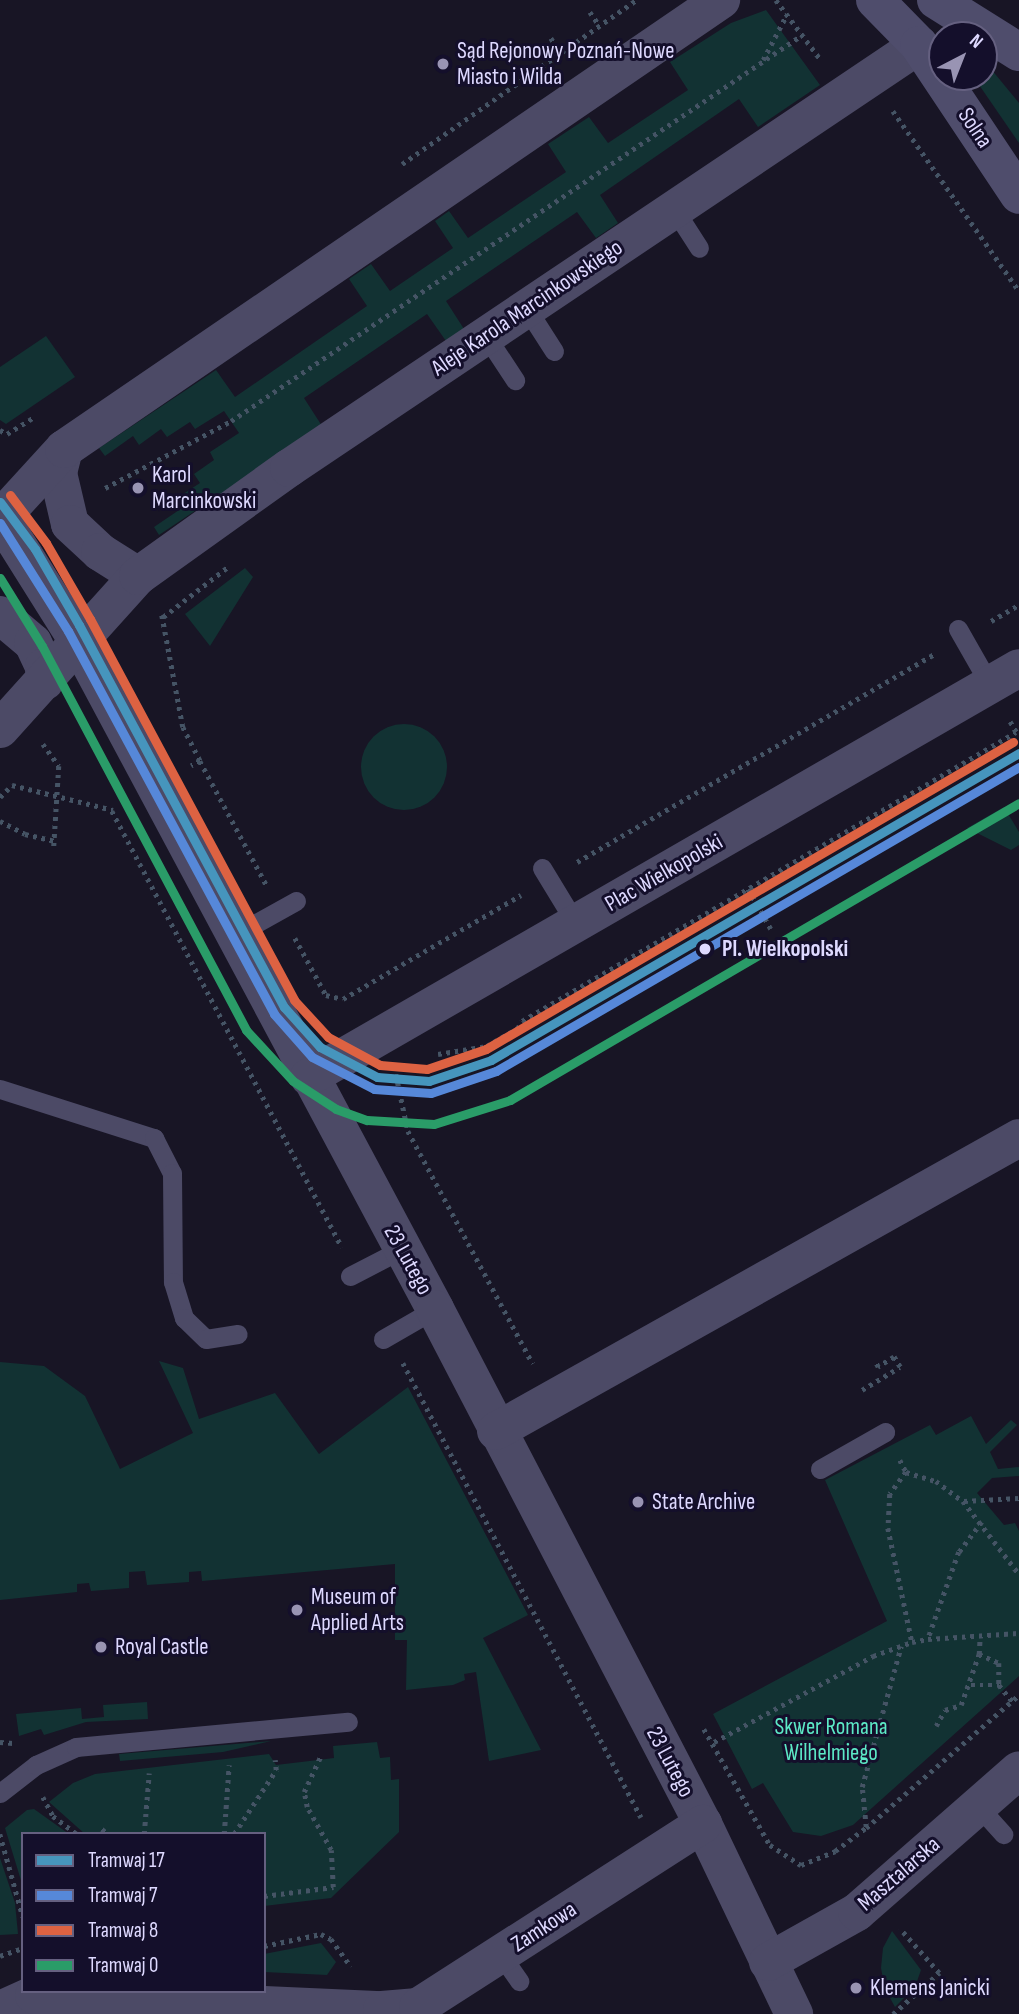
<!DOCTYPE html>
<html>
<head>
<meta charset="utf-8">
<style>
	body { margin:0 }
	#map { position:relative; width:1019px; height:2014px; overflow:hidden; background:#181525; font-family:"Sofia Sans Condensed",sans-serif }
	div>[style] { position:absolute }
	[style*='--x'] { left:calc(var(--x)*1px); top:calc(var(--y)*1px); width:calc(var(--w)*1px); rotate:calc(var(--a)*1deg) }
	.green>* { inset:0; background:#123233 }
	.round { border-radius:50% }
	.path>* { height:4.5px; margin-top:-2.25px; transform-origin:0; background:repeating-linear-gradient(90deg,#455465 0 3.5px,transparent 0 8.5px) }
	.lane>* { height:19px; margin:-9.5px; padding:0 9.5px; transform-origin:9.5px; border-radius:9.5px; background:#4c4a66 }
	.street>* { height:38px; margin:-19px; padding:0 19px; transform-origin:19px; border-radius:19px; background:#4c4a66 }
	.secondary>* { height:38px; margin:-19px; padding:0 19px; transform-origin:19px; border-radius:19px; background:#4f4d6c }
	.tram-1>* { height:9px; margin:-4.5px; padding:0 4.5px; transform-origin:4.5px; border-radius:4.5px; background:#4695bd }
	.tram-2>* { height:9px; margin:-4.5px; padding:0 4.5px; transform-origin:4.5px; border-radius:4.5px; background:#5688d9 }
	.tram-3>* { height:9px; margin:-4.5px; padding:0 4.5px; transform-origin:4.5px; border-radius:4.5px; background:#dd6242 }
	.tram-4>* { height:9px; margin:-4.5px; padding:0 4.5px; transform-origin:4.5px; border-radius:4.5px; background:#2a9c68 }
	.dots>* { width:19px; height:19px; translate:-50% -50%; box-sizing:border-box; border:4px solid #140f2b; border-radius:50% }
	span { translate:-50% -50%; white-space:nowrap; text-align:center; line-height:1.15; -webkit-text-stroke:6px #140f2b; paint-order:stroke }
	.poi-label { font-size:23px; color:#ded9ff }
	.left { translate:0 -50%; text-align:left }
	.street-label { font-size:23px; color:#ded9ff }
	.stop-label { font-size:23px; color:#ded9ff; font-weight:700 }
	.park-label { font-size:23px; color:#5ce9c6 }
	.legend { position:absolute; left:21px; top:1832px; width:245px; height:161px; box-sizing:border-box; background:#140f2b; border:2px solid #656080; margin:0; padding:9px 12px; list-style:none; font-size:21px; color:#ded9ff }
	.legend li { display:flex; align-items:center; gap:14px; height:35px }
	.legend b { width:35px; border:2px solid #656080 }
	.north { position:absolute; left:928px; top:21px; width:70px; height:70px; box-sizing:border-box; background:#140f2b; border:2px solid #656080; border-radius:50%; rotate:42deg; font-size:19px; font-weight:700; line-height:28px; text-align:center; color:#ded9ff }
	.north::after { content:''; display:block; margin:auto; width:24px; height:32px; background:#9994b3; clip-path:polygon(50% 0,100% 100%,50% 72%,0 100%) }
</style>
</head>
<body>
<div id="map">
	<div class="green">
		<div style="clip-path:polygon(766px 10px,820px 85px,758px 127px,739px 99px,600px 195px,618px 223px,596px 238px,577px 212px,446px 301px,464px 329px,446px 341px,427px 314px,304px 398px,322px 426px,159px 535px,154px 527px,182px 508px,177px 498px,200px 483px,194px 474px,214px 460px,210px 452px,239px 433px,224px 411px,195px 429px,190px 422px,167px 437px,161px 429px,139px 445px,133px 436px,105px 456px,99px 448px,216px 370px,235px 397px,367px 306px,349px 279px,371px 264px,390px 291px,453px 248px,435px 221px,449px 211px,468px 238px,566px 172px,548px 144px,589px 117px,608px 143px,688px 90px,670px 62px,731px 23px)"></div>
		<div style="clip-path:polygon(991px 69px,1019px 103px,1019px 143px,975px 79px)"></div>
		<div style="clip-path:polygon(46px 336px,75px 377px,6px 424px,0 420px,0 367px)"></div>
		<div style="clip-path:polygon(245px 568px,253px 577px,210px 646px,185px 614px)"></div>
		<div class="round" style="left:361px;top:724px;width:86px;height:86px"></div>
		<div style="clip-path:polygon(1004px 807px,1019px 832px,1019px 845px,1011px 850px,967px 828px)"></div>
		<div style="clip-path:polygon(159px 1361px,183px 1368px,199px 1419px,275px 1393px,319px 1454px,408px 1387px,528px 1615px,483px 1638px,541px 1750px,489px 1761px,476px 1672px,464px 1674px,465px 1680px,453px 1685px,406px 1690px,407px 1640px,395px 1640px,395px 1564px,202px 1581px,201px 1571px,189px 1572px,189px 1582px,147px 1585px,145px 1571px,129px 1572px,129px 1588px,91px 1591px,89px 1583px,77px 1584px,77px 1592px,0 1600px,0 1362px,44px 1366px,85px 1396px,120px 1469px,193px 1433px)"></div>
		<div style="clip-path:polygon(971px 1416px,986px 1444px,1011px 1420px,1017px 1425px,990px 1452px,998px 1469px,1019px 1467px,1019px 1476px,992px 1478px,977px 1493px,1004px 1525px,1015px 1523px,1019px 1531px,1019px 1676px,853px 1825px,821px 1836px,793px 1832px,763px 1783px,752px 1789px,713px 1714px,887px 1621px,825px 1480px,930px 1425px,936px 1435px)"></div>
		<div style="clip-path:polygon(147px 1702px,148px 1719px,86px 1722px,44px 1735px,41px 1729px,19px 1736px,16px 1714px,81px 1708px,82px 1719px,104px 1717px,103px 1705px)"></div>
		<div style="clip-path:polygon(271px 1741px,223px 1752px,120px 1761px,119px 1754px)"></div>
		<div style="clip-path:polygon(377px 1742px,380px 1758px,390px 1757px,391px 1780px,399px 1779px,399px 1832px,331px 1898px,264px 1906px,264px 1834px,85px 1834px,49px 1802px,73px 1783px,95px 1774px,269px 1754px,276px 1765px,318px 1760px,334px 1758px,333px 1746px)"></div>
		<div style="clip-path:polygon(34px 1809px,69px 1834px,23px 1834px,23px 1887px,5px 1828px,27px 1810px)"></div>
		<div style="clip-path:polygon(0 1858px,15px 1903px,18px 1934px,0 1935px)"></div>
		<div style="clip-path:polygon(892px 1931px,921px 1970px,915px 1987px,895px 2007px,885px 1989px,881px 1968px,883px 1948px)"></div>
		<div style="clip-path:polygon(321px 1943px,336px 1962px,327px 1975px,264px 1972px,264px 1954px)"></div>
	</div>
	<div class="path">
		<div style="--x:776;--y:0;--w:75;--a:53.1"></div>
		<div style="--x:590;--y:12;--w:16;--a:55"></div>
		<div style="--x:551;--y:38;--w:17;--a:57"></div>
		<div style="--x:763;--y:60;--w:52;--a:-62.4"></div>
		<div style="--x:893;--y:111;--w:220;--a:55"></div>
		<div style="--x:402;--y:164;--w:286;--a:-35"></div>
		<div style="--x:0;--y:430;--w:8;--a:30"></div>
		<div style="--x:7;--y:434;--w:32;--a:-32"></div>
		<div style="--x:105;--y:488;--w:143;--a:-28"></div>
		<div style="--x:231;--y:421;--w:689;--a:-34.06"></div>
		<div style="--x:162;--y:615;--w:114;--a:79.4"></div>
		<div style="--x:183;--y:727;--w:38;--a:63"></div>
		<div style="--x:200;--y:761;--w:10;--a:151"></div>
		<div style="--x:163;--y:617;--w:83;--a:-37.7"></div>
		<div style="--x:991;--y:621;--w:32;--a:-30"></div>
		<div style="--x:43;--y:744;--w:27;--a:54"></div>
		<div style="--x:59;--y:766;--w:80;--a:93.6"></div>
		<div style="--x:200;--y:761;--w:140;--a:61.8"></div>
		<div style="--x:0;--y:797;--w:17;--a:-45"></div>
		<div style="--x:12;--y:785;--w:104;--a:13.9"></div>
		<div style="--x:112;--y:811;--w:493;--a:62.2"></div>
		<div style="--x:0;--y:821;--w:28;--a:27"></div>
		<div style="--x:25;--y:834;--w:31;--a:13"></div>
		<div style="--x:577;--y:862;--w:414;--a:-30.2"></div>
		<div style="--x:748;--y:889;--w:46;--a:60.1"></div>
		<div style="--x:295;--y:938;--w:65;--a:61.5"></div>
		<div style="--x:326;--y:995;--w:17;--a:13"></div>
		<div style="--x:343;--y:999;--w:206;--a:-30.3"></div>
		<div style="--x:438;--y:1054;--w:50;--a:-9.3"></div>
		<div style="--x:487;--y:1046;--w:34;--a:-30"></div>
		<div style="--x:517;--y:1029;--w:9;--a:-58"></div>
		<div style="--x:522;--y:1021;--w:572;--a:-30.33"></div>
		<div style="--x:1016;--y:732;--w:12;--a:-121"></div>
		<div style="--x:396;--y:1074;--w:58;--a:78.1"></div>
		<div style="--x:408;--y:1131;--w:264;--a:61.8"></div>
		<div style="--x:403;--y:1363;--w:513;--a:62.34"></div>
		<div style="--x:862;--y:1390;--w:44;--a:-31.2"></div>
		<div style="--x:900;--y:1367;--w:12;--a:-121"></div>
		<div style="--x:894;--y:1357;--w:19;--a:148"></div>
		<div style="--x:878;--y:1367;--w:7;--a:-117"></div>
		<div style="--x:900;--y:1460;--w:13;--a:63"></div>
		<div style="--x:906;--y:1472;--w:31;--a:17"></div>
		<div style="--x:936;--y:1481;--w:34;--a:37"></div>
		<div style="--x:963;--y:1501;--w:92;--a:52.5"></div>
		<div style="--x:906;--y:1472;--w:27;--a:126"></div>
		<div style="--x:890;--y:1494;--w:34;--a:93"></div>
		<div style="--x:888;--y:1528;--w:116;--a:78.1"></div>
		<div style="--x:912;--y:1642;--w:16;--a:-11"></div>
		<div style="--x:964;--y:1501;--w:55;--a:-3.1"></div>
		<div style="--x:982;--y:1522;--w:38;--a:127"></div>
		<div style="--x:959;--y:1552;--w:92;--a:109.6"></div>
		<div style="--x:928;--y:1639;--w:91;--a:-3.8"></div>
		<div style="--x:979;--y:1654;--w:22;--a:24"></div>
		<div style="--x:999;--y:1663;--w:22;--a:90"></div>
		<div style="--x:999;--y:1685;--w:21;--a:51"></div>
		<div style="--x:971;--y:1685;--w:28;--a:0"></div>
		<div style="--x:936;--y:1726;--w:18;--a:-61"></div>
		<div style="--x:945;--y:1710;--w:17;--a:-17"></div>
		<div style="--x:961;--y:1705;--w:54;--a:-70.6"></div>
		<div style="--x:979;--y:1654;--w:17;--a:-87"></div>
		<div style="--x:704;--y:1729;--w:133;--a:60.4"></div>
		<div style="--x:770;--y:1845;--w:37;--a:33"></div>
		<div style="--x:801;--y:1865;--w:37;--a:-22"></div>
		<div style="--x:835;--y:1851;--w:39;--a:-37"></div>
		<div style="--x:866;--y:1828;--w:203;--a:-41"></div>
		<div style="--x:0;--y:1742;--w:13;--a:4"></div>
		<div style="--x:714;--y:1742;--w:181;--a:-28.4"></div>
		<div style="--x:873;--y:1656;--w:41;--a:-19.7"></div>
		<div style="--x:43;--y:1797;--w:21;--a:62"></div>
		<div style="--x:53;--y:1816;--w:30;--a:37"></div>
		<div style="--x:866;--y:1827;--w:40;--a:-95.7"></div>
		<div style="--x:862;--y:1787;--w:146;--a:-74.5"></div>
		<div style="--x:102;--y:1829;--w:8;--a:40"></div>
		<div style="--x:0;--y:1834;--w:86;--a:74.5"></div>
		<div style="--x:144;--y:1834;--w:61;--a:-85.3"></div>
		<div style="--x:224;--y:1834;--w:69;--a:-85.9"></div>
		<div style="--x:234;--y:1834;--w:77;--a:-56.7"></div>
		<div style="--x:276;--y:1770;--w:10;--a:-96"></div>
		<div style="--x:264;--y:1896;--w:70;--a:-7.4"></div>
		<div style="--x:333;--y:1887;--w:37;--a:-93"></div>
		<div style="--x:331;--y:1850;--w:49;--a:-119.2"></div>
		<div style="--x:307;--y:1807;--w:15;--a:-101"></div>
		<div style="--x:304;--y:1792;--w:38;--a:-65"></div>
		<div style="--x:264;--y:1946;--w:58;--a:-11.9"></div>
		<div style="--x:321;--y:1934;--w:11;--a:27"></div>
		<div style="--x:331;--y:1939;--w:34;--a:54"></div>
		<div style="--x:0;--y:1956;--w:24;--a:-19"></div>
		<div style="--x:893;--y:2014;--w:62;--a:-41.7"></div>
		<div style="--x:939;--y:1973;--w:59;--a:-131.6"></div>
	</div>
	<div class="lane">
		<div style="--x:674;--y:209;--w:46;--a:57.3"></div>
		<div style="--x:527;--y:309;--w:50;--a:57.3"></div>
		<div style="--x:486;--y:336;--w:53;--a:56.6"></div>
		<div style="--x:958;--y:629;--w:64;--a:60.3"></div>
		<div style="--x:542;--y:868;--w:66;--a:58.7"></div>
		<div style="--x:233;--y:936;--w:72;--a:-29.1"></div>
		<div style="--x:0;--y:1089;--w:162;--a:17.7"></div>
		<div style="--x:154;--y:1138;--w:39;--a:63"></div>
		<div style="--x:172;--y:1173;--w:109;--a:89.5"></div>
		<div style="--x:173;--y:1282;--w:38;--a:73"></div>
		<div style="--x:184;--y:1318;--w:30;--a:44"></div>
		<div style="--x:206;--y:1339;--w:32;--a:-9"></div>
		<div style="--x:350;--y:1276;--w:59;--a:-27.4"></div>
		<div style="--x:383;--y:1339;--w:60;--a:-30"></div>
		<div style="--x:820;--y:1469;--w:75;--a:-29.6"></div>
		<div style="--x:0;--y:1793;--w:46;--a:-37.9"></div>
		<div style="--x:36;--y:1765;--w:44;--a:-24.2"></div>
		<div style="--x:76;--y:1747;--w:273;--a:-5.3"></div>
		<div style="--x:978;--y:1806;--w:38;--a:48"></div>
		<div style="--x:501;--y:1955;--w:32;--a:55"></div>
	</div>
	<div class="street">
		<div style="--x:64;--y:449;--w:25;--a:104"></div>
		<div style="--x:58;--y:473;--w:52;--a:76.8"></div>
		<div style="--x:70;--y:524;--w:41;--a:43"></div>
		<div style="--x:100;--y:552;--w:45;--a:32.3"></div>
		<div style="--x:0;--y:517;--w:149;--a:57.9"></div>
		<div style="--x:79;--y:643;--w:755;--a:61.87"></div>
		<div style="--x:435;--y:1309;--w:581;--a:62.51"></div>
		<div style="--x:703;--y:1824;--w:211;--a:64.4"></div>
		<div style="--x:0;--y:519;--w:95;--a:-47.6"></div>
		<div style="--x:64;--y:449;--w:796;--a:-34.35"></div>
		<div style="--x:0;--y:615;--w:43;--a:40.3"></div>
		<div style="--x:33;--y:643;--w:26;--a:65"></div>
		<div style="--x:44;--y:667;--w:14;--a:86"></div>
		<div style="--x:0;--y:729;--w:206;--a:-48"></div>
		<div style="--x:138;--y:576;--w:186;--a:-35.6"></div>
		<div style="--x:289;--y:468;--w:759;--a:-33.88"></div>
		<div style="--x:309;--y:1077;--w:819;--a:-29.94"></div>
		<div style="--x:496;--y:1431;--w:599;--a:-29.26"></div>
		<div style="--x:768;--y:1962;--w:102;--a:-29.3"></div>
		<div style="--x:857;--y:1912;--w:215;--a:-41.2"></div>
		<div style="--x:0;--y:2010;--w:37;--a:-24"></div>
		<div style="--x:34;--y:1995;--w:348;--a:2.5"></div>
		<div style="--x:382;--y:2010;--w:36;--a:-5"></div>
		<div style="--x:418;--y:2007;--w:339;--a:-32.7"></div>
	</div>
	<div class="secondary">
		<div style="--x:875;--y:0;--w:63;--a:45.6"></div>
		<div style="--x:919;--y:45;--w:180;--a:56.3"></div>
		<div style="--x:936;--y:0;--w:98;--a:32.1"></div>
	</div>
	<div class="tram-1">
		<div style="--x:0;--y:502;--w:59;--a:53.3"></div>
		<div style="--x:35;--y:549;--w:88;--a:59.9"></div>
		<div style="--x:79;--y:625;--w:434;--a:61.8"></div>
		<div style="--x:284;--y:1007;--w:54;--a:48"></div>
		<div style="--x:320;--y:1047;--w:64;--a:27.8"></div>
		<div style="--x:377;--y:1077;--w:52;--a:4.4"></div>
		<div style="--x:429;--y:1081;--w:65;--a:-18.7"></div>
		<div style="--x:491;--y:1060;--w:611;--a:-30.18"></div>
	</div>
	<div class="tram-2">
		<div style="--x:0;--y:523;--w:128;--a:57.8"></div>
		<div style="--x:68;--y:631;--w:435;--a:61.7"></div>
		<div style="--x:274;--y:1014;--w:57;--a:48.5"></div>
		<div style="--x:312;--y:1057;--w:70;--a:27.3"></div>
		<div style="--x:374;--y:1089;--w:57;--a:4"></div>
		<div style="--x:431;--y:1093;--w:69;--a:-18.7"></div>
		<div style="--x:496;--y:1071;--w:605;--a:-30.17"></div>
	</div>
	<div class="tram-3">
		<div style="--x:10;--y:495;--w:60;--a:53.1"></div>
		<div style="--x:46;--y:543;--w:88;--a:59.9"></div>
		<div style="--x:90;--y:619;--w:432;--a:61.8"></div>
		<div style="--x:294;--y:1000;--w:50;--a:47.4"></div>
		<div style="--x:328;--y:1037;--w:59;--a:28.3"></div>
		<div style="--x:380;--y:1065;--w:47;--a:4.9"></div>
		<div style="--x:427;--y:1069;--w:62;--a:-18.7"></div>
		<div style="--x:486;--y:1049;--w:610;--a:-30.22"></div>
	</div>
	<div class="tram-4">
		<div style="--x:0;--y:578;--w:80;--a:58.3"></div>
		<div style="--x:42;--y:646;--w:435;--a:62"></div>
		<div style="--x:246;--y:1030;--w:69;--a:47.3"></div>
		<div style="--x:293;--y:1081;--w:51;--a:33.1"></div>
		<div style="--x:336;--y:1109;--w:33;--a:20"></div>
		<div style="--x:367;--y:1120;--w:67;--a:3.4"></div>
		<div style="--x:434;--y:1124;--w:80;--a:-17.5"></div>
		<div style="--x:510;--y:1100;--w:589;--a:-30.26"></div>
	</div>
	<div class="dots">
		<div style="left:443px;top:64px;background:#9994b3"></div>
		<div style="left:138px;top:488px;background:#9994b3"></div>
		<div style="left:705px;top:949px;background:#ded9ff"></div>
		<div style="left:638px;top:1502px;background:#9994b3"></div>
		<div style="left:297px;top:1610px;background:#9994b3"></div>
		<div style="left:101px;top:1647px;background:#9994b3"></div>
		<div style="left:856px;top:1988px;background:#9994b3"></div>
	</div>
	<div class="poi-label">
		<span class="left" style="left:457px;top:64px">Sąd Rejonowy Poznań-Nowe<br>Miasto i Wilda</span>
		<span class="left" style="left:152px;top:488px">Karol<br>Marcinkowski</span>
		<span class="left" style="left:652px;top:1502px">State Archive</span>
		<span class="left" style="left:311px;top:1610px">Museum of<br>Applied Arts</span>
		<span class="left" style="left:115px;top:1647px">Royal Castle</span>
		<span class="left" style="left:870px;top:1988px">Klemens Janicki</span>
	</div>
	<div class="street-label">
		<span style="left:975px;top:128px;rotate:56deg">Solna</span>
		<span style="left:527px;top:308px;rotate:-34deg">Aleje Karola Marcinkowskiego</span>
		<span style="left:664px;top:873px;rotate:-30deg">Plac Wielkopolski</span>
		<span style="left:408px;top:1260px;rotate:61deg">23 Lutego</span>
		<span style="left:670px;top:1762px;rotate:62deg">23 Lutego</span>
		<span style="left:899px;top:1874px;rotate:-41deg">Masztalarska</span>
		<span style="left:544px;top:1927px;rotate:-33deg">Zamkowa</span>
	</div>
	<div class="stop-label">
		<span class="left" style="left:722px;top:949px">Pl. Wielkopolski</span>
	</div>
	<div class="park-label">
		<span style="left:831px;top:1740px">Skwer Romana<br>Wilhelmiego</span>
	</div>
	<ul class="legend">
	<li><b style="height:9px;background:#4695bd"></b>Tramwaj 17</li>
	<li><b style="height:9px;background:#5688d9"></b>Tramwaj 7</li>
	<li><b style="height:9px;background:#dd6242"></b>Tramwaj 8</li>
	<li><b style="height:9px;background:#2a9c68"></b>Tramwaj 0</li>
	</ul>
	<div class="north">N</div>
</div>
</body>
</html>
